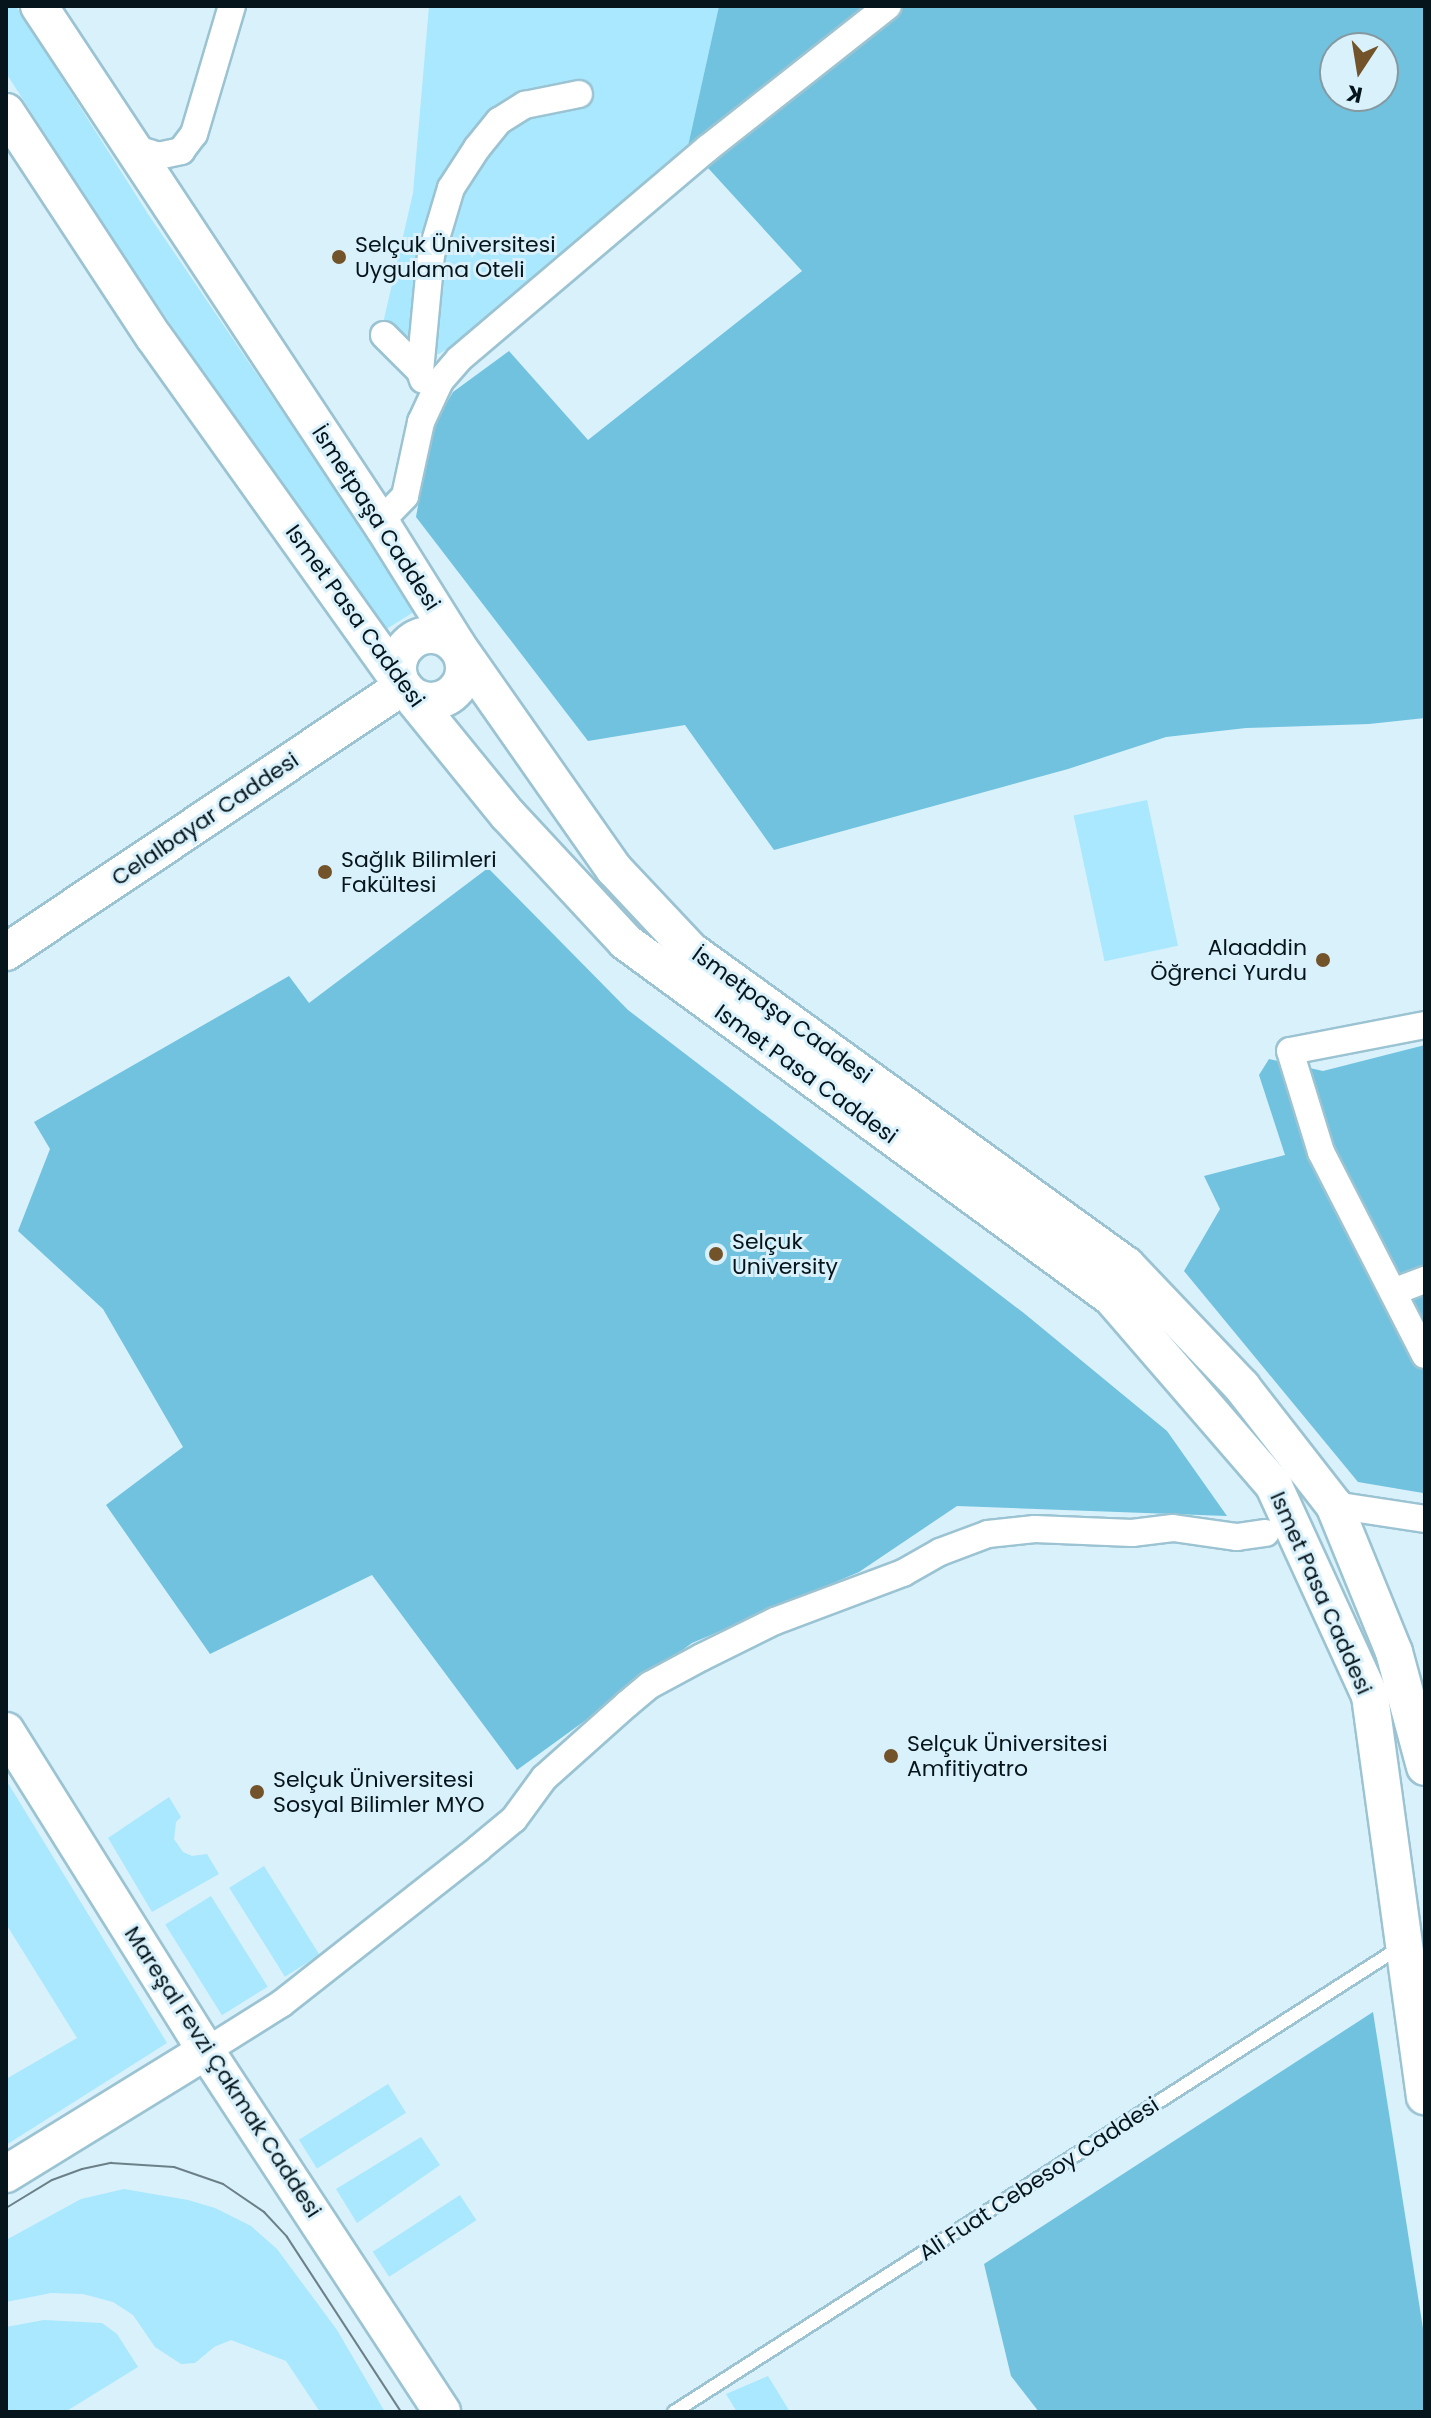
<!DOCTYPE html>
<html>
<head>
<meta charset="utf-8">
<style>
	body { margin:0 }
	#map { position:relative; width:1431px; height:2418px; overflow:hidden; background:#d9f1fb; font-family:Poppins,sans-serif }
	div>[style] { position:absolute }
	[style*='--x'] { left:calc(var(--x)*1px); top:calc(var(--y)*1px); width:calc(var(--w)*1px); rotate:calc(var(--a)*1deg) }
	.green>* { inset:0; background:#a9e8ff; transform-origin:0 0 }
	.forest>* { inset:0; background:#70c2de }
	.roads { filter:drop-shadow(2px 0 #9bc3d2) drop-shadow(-2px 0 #9bc3d2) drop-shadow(0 2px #9bc3d2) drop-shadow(0 -2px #9bc3d2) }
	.lane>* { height:12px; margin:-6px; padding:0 6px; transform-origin:6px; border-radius:6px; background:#fff }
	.street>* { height:26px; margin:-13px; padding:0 13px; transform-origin:13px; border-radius:13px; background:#fff }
	.secondary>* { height:36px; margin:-18px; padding:0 18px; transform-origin:18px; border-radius:18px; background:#fff }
	.secondary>.ring { margin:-18px; padding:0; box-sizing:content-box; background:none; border:36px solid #fff; border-radius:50% }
	.tram>* { height:2px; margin:-1px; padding:0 1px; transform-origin:1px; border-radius:1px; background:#6c8088 }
	.dots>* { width:22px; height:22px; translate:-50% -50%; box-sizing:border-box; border:4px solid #d9f1fb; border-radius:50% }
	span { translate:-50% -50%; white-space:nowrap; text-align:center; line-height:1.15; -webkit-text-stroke:6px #d9f1fb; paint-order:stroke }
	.poi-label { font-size:22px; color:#06151b }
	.left { translate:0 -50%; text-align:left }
	.right { translate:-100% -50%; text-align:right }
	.street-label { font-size:22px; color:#06151b }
	.frame { position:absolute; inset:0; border:8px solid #06151b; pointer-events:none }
	.north { position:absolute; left:1319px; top:32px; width:80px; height:80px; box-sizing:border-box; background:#d9f1fb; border:2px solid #8599a1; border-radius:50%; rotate:192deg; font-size:22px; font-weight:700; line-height:32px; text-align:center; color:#06151b }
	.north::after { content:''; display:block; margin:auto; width:28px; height:36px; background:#735329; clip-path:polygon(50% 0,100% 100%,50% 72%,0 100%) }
</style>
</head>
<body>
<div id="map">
	<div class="green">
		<div style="clip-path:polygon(6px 6px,16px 6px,148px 214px,417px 610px,380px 633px,112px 238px,6px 73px)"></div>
		<div style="clip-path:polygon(429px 6px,719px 6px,688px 146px,457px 343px,439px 354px,423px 355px,381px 332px,413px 193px)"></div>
		<div style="left:1147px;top:800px;width:149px;height:75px;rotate:78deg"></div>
		<div style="clip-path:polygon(6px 1780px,167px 2043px,6px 2145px,6px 2079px,77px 2038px,6px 1924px)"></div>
		<div style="clip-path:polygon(169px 1797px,181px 1817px,176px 1822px,174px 1839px,183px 1852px,192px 1856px,207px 1854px,219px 1874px,152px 1912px,108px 1838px)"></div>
		<div style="left:264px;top:1866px;width:105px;height:41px;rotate:58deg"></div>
		<div style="left:211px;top:1896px;width:107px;height:54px;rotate:58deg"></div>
		<div style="left:388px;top:2084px;width:34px;height:105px;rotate:58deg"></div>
		<div style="clip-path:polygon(421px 2137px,440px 2165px,357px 2223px,336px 2189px)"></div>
		<div style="clip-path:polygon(124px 2189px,188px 2200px,215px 2208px,251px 2226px,277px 2249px,337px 2330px,385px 2412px,320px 2412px,286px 2361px,231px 2340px,214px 2347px,195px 2363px,181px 2364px,155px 2347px,133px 2315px,113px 2302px,83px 2294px,51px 2293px,6px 2302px,6px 2240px,81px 2199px)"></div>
		<div style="left:460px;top:2195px;width:30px;height:104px;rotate:57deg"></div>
		<div style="clip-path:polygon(44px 2320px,102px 2323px,117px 2334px,138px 2367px,65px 2412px,9px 2412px,6px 2407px,6px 2327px)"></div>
		<div style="clip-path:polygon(768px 2376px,790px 2412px,737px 2412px,726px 2394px)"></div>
	</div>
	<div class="forest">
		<div style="clip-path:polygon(evenodd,719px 6px,1425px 6px,1425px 718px,1369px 724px,1246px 728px,1166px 737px,1068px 769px,774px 850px,685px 725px,588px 741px,416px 517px,432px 428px,453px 392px,509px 351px,588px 440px,802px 271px,688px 146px,719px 6px,1335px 48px,1383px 48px,1383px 96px,1335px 96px,1335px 48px)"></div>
		<div style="clip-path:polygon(488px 868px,628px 1010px,1025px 1314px,1167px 1431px,1227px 1516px,957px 1506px,859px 1572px,692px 1643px,517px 1770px,372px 1575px,210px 1654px,106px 1505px,183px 1447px,103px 1309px,18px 1231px,50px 1149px,34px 1122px,289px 976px,309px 1003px)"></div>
		<div style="clip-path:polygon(1425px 1045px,1425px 1488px,1423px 1493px,1358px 1482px,1184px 1271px,1220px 1209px,1204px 1176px,1285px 1155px,1259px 1075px,1269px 1059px,1323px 1071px)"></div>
		<div style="clip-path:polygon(1373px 2012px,1425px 2341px,1425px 2412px,1039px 2412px,1011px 2376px,984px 2264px)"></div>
	</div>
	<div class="roads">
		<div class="lane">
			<div style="--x:674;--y:2412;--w:861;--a:-32.62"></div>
		</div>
		<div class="street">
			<div style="--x:134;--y:148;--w:25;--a:18"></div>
			<div style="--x:158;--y:156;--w:24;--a:-12"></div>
			<div style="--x:181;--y:151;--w:21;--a:-53"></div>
			<div style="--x:194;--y:134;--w:134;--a:-73.5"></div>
			<div style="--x:384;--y:335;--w:51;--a:45"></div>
			<div style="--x:420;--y:371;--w:9;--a:72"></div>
			<div style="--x:420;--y:371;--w:117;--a:-84.6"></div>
			<div style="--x:431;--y:255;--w:70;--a:-73.4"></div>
			<div style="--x:451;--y:188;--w:48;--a:-57"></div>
			<div style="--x:477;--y:148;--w:35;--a:-51"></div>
			<div style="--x:499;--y:121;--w:31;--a:-32"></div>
			<div style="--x:525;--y:105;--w:55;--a:-11.5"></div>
			<div style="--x:380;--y:522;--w:36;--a:-46"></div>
			<div style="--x:405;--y:496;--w:76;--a:-77.8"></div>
			<div style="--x:421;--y:422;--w:45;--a:-65.1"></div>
			<div style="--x:440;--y:381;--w:29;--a:-49"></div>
			<div style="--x:459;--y:359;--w:326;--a:-40.3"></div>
			<div style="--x:708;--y:148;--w:229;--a:-38.3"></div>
			<div style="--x:1425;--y:1025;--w:137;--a:169.1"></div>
			<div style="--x:1290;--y:1051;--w:106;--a:72.9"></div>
			<div style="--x:1321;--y:1152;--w:228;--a:62.9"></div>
			<div style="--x:1393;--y:1292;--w:34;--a:-21"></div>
			<div style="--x:1334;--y:1505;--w:92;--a:8.7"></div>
			<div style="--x:206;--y:2051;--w:89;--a:-32.1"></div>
			<div style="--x:281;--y:2004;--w:252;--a:-38.2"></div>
			<div style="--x:479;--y:1848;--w:45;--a:-39.6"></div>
			<div style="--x:514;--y:1819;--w:51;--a:-53.8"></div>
			<div style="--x:544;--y:1778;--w:111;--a:-41.7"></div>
			<div style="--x:627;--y:1704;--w:30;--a:-40"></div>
			<div style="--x:650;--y:1685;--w:59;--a:-28.3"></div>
			<div style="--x:702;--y:1657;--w:81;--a:-26.3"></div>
			<div style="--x:775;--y:1621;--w:137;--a:-20.6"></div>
			<div style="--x:903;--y:1573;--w:43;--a:-29.6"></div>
			<div style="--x:940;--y:1552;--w:51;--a:-20.6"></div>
			<div style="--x:988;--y:1534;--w:47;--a:-6.1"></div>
			<div style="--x:1035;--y:1529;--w:97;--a:2.4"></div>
			<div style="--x:1132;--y:1533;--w:41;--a:-7"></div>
			<div style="--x:1173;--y:1528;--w:65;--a:8"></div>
			<div style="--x:1237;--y:1537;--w:29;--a:-8"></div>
		</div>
		<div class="secondary">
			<div style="--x:39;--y:6;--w:626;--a:56.54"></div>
			<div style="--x:384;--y:528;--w:138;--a:58"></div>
			<div style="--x:457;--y:645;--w:274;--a:55"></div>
			<div style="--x:614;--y:869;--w:111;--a:46.8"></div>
			<div style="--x:690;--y:950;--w:538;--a:35.85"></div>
			<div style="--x:1126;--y:1265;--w:168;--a:46.4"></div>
			<div style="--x:1242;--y:1387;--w:150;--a:52.1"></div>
			<div style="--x:1334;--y:1505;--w:159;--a:67.8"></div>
			<div style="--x:1394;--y:1652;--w:119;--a:74.9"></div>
			<div style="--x:6;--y:112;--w:269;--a:56.7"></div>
			<div style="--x:154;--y:337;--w:429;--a:54.5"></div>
			<div style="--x:403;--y:686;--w:166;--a:50.9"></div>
			<div style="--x:508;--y:815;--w:173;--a:47.1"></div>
			<div style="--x:626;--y:942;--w:602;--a:36.22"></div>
			<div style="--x:1112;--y:1298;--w:248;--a:49.2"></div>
			<div style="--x:1274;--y:1486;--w:231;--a:65.4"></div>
			<div style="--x:1370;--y:1696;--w:404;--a:82.2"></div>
			<div class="ring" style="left:398px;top:635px;width:30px;height:30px"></div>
			<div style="--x:6;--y:952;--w:478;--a:-33.8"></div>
			<div style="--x:6;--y:1731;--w:377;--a:58"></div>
			<div style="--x:206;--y:2051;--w:431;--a:56.8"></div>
			<div style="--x:6;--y:2174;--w:235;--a:-31.6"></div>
		</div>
	</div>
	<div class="tram">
		<div style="--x:6;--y:2208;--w:54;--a:-31.3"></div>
		<div style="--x:52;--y:2180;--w:32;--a:-20"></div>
		<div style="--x:82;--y:2169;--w:30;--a:-12"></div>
		<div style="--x:111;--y:2163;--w:63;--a:3.6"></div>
		<div style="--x:174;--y:2167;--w:52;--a:19.1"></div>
		<div style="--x:223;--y:2184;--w:50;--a:34.3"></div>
		<div style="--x:264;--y:2212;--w:34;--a:47"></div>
		<div style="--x:287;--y:2237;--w:209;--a:56.9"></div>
	</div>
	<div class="dots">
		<div style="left:339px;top:257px;background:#735329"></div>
		<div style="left:325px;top:872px;background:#735329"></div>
		<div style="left:1323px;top:960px;background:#735329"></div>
		<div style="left:716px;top:1254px;background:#735329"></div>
		<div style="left:891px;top:1756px;background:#735329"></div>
		<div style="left:257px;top:1792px;background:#735329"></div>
	</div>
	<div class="poi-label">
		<span class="left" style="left:355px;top:257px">Selçuk Üniversitesi<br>Uygulama Oteli</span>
		<span class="left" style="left:341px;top:872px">Sağlık Bilimleri<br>Fakültesi</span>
		<span class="right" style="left:1307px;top:960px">Alaaddin<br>Öğrenci Yurdu</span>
		<span class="left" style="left:732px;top:1254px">Selçuk<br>University</span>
		<span class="left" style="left:907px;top:1756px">Selçuk Üniversitesi<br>Amfitiyatro</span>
		<span class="left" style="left:273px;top:1792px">Selçuk Üniversitesi<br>Sosyal Bilimler MYO</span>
	</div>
	<div class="street-label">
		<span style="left:376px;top:518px;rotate:57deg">İsmetpaşa Caddesi</span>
		<span style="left:355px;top:616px;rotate:54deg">Ismet Pasa Caddesi</span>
		<span style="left:205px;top:819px;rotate:-34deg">Celalbayar Caddesi</span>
		<span style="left:782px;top:1015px;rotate:36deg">İsmetpaşa Caddesi</span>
		<span style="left:806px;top:1074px;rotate:36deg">Ismet Pasa Caddesi</span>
		<span style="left:1321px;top:1593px;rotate:66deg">Ismet Pasa Caddesi</span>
		<span style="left:223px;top:2072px;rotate:57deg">Mareşal Fevzi Çakmak Caddesi</span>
		<span style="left:1039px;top:2179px;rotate:-33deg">Ali Fuat Cebesoy Caddesi</span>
	</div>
	<div class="frame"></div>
	<div class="north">K</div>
</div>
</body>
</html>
